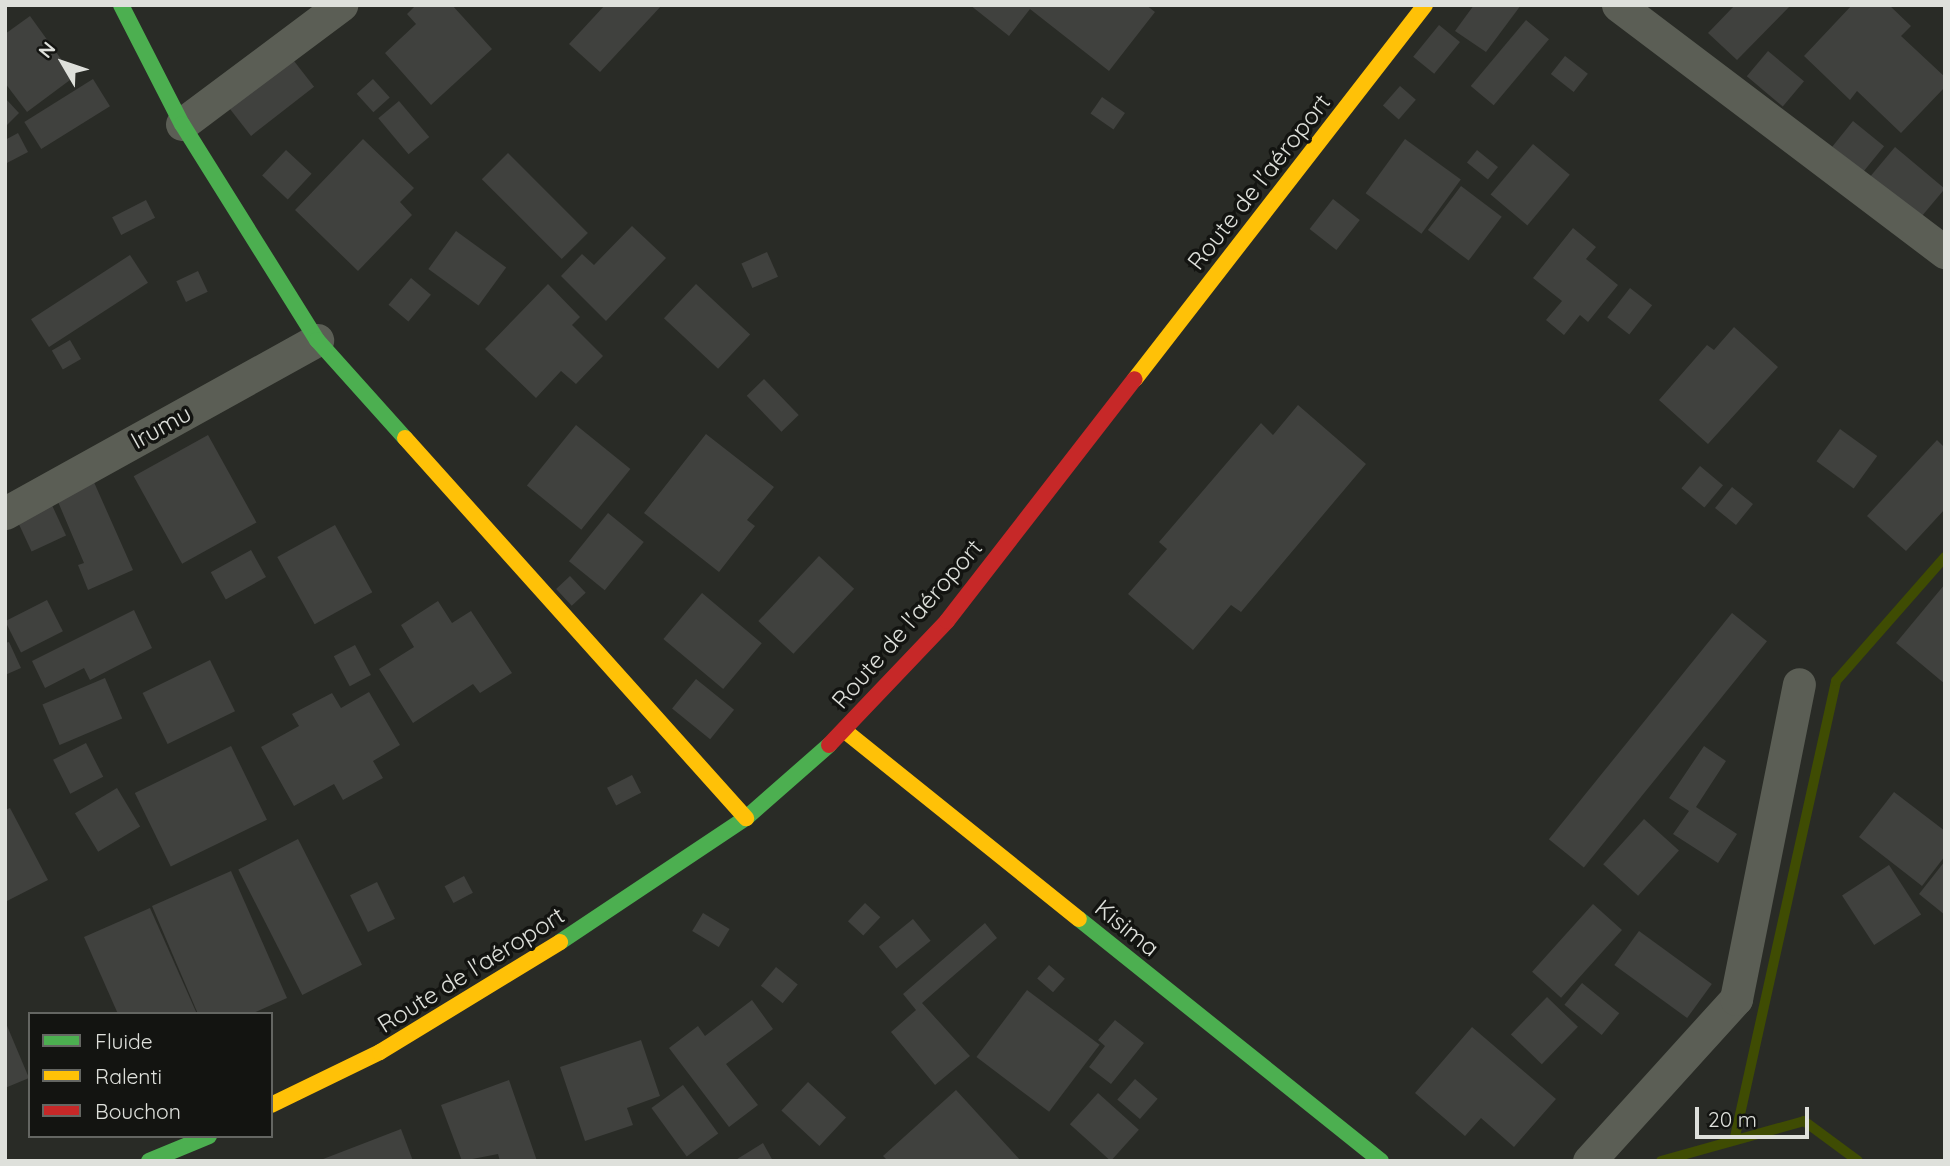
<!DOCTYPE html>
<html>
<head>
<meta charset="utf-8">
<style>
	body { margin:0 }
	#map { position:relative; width:1950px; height:1166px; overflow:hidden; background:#292b26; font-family:Quicksand,sans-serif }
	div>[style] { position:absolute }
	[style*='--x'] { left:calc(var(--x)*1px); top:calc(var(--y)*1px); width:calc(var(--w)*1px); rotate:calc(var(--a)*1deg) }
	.stream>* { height:10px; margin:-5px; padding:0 5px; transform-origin:5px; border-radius:5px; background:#3f4c03 }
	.building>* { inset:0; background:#40413e; transform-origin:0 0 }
	.street>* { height:33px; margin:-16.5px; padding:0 16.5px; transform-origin:16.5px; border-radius:16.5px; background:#5b5e55 }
	.fast>* { height:16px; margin:-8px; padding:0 8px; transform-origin:8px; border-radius:8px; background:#4caf50 }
	.slow>* { height:16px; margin:-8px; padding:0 8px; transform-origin:8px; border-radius:8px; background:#ffc107 }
	.jam>* { height:16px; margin:-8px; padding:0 8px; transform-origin:8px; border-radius:8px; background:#c62828 }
	span { translate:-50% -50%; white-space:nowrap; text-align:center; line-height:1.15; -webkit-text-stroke:7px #131411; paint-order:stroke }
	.street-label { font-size:24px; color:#dee0db }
	.frame { position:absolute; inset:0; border:7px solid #dee0db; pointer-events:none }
	.legend { position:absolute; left:28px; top:1012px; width:245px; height:126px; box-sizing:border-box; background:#131411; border:2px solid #646662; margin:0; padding:9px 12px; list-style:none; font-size:21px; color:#dee0db }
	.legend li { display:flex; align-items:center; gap:14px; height:35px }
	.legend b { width:35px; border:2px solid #646662 }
	.north { position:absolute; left:28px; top:28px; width:70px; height:70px; -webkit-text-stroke:5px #131411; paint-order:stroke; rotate:309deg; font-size:19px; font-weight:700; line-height:28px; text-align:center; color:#dee0db }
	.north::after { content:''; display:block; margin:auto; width:24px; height:32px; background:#dee0db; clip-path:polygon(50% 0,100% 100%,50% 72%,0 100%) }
	.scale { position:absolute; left:1695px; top:1107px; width:114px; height:32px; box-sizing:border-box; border:4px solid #dee0db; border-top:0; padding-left:9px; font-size:21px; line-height:24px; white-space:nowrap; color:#dee0db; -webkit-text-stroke:5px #131411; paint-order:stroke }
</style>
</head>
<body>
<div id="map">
	<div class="stream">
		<div style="--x:1735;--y:1137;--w:467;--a:-77.5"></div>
		<div style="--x:1836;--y:681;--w:165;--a:-48.7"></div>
		<div style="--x:1661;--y:1161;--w:148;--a:-15.6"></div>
		<div style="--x:1804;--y:1121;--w:67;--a:36.5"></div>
	</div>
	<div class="building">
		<div style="clip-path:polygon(416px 5px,452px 5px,492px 49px,431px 105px,385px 53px,416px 24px,407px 14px)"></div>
		<div style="clip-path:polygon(605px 5px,662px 5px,600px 72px,569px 44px)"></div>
		<div style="clip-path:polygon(970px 5px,1146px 5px,1155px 12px,1109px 71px,1030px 9px,1009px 36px)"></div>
		<div style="clip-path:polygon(1474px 5px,1521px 5px,1486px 52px,1455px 31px)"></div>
		<div style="clip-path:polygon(1735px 5px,1791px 5px,1737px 60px,1708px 33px)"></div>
		<div style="clip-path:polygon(1852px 5px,1889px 5px,1911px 26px,1901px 36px,1945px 77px,1945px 87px,1901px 133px,1857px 91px,1850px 100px,1804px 56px)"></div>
		<div style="clip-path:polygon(30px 16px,74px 77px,27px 112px,5px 83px,5px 34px)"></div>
		<div style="left:1526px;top:20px;width:30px;height:86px;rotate:40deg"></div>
		<div style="left:1439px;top:25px;width:27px;height:41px;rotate:39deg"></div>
		<div style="left:1768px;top:51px;width:47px;height:33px;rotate:40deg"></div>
		<div style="left:287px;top:52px;width:44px;height:80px;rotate:52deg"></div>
		<div style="left:1565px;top:56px;width:29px;height:23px;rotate:38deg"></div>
		<div style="left:93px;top:79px;width:32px;height:81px;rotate:58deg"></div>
		<div style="left:373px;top:79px;width:25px;height:22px;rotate:48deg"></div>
		<div style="left:1400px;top:86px;width:21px;height:26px;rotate:41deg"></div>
		<div style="left:1102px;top:97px;width:28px;height:20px;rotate:35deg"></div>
		<div style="clip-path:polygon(5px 98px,19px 113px,5px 127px)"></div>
		<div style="left:399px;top:101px;width:47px;height:27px;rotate:50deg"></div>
		<div style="left:1853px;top:121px;width:40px;height:33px;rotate:39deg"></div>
		<div style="clip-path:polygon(18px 133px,28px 152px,5px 164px,5px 140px)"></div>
		<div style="clip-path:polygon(363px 139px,414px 188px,400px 202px,412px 215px,358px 271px,295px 210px)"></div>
		<div style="left:1405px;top:139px;width:69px;height:67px;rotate:36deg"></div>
		<div style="left:1533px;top:144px;width:48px;height:66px;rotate:40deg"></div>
		<div style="left:1895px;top:147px;width:65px;height:45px;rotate:40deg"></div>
		<div style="left:286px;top:150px;width:35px;height:35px;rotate:43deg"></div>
		<div style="left:1477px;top:150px;width:27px;height:16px;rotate:39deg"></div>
		<div style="left:508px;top:153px;width:113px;height:37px;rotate:45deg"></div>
		<div style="left:1461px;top:186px;width:51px;height:55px;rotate:37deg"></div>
		<div style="left:1333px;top:199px;width:34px;height:38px;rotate:38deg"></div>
		<div style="left:146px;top:200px;width:20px;height:38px;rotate:63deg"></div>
		<div style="clip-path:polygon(632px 226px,666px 258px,606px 321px,561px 276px,582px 254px,594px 265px)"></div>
		<div style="clip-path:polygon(1573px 228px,1596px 247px,1586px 259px,1618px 285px,1588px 322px,1580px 315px,1564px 335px,1546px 320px,1562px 301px,1533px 278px)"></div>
		<div style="left:456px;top:231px;width:62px;height:47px;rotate:36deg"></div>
		<div style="left:767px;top:252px;width:27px;height:28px;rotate:66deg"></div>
		<div style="left:130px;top:255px;width:33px;height:118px;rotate:57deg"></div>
		<div style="left:198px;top:271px;width:23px;height:24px;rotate:65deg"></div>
		<div style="left:411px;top:278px;width:26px;height:35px;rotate:40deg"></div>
		<div style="clip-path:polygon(548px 284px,580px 317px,572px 325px,603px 356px,576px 384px,561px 371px,536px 398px,485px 349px)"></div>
		<div style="left:696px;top:284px;width:74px;height:47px;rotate:43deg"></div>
		<div style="left:1630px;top:288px;width:28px;height:37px;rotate:38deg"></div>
		<div style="clip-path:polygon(1734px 327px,1778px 367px,1708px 444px,1659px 400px,1707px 345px,1714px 350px)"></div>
		<div style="left:70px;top:340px;width:22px;height:21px;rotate:60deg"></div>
		<div style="left:764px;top:379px;width:50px;height:24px;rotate:46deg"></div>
		<div style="clip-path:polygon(1298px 405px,1366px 464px,1241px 612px,1231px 605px,1193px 650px,1128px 594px,1167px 549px,1159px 542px,1261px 423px,1273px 435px)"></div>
		<div style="left:576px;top:425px;width:70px;height:78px;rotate:39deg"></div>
		<div style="left:1840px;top:429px;width:46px;height:40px;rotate:36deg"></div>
		<div style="clip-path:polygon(706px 434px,774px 487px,747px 520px,755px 526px,719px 572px,644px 513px)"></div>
		<div style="left:208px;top:435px;width:100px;height:85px;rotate:61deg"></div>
		<div style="clip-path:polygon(1937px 440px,1945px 448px,1945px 509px,1906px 551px,1867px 516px)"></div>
		<div style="left:1700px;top:466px;width:30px;height:29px;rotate:40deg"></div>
		<div style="clip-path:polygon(93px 480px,133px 570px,88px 590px,78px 565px,84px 563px,56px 497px)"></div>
		<div style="left:1732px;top:487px;width:27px;height:27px;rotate:39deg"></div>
		<div style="left:50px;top:501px;width:38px;height:38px;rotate:65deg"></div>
		<div style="left:608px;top:513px;width:46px;height:62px;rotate:39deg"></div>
		<div style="left:335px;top:525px;width:77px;height:66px;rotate:61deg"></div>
		<div style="left:251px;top:550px;width:31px;height:46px;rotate:61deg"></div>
		<div style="left:819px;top:556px;width:48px;height:89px;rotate:43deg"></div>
		<div style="left:570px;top:576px;width:23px;height:19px;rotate:47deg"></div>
		<div style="clip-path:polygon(1945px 584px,1945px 684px,1896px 643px)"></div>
		<div style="left:702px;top:593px;width:78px;height:60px;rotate:40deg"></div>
		<div style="left:47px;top:600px;width:35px;height:47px;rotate:63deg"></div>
		<div style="clip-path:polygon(438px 601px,452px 623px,471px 611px,512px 673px,480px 693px,473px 684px,413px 723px,379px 669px,414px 647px,401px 625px)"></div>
		<div style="clip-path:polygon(134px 610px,152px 648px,90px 680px,84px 668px,45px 688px,32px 661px)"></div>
		<div style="left:1732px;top:613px;width:45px;height:291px;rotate:39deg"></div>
		<div style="clip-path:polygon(9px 642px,21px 668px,5px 675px,5px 643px)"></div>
		<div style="left:355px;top:645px;width:34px;height:24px;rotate:62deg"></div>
		<div style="left:210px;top:660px;width:57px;height:75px;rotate:64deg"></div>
		<div style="left:105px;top:678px;width:44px;height:68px;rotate:67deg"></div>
		<div style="left:696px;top:679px;width:49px;height:38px;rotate:39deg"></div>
		<div style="clip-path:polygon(369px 692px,400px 745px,373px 761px,383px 778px,343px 800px,334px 784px,294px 806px,261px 747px,299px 726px,292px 714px,332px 693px,341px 708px)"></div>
		<div style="left:86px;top:743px;width:38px;height:37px;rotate:63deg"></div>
		<div style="left:231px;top:746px;width:82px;height:107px;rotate:64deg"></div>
		<div style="clip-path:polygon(1704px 746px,1726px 761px,1696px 807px,1737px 834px,1718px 863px,1673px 834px,1689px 811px,1669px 798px)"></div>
		<div style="left:632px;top:775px;width:20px;height:28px;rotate:63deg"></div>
		<div style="left:117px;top:788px;width:45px;height:49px;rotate:59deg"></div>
		<div style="clip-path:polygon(1894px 792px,1945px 831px,1945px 856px,1922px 886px,1859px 837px)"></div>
		<div style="clip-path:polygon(10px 808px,48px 880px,5px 902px,5px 810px)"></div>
		<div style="left:1644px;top:819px;width:47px;height:61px;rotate:42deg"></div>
		<div style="left:298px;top:839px;width:141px;height:67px;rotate:63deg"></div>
		<div style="clip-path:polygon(1945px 861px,1945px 915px,1919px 894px)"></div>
		<div style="left:1889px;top:865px;width:59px;height:56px;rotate:57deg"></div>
		<div style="clip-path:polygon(231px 871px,287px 998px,251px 1014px,198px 1014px,152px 906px)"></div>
		<div style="left:464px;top:876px;width:19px;height:22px;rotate:62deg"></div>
		<div style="left:377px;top:882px;width:41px;height:30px;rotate:64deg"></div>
		<div style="left:865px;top:903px;width:21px;height:25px;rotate:43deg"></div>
		<div style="left:1593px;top:904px;width:39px;height:91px;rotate:42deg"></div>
		<div style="clip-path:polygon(150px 908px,197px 1014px,118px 1014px,84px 937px)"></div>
		<div style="left:703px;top:913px;width:31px;height:21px;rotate:31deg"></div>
		<div style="left:913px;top:919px;width:28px;height:44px;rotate:51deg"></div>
		<div style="clip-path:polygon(985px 923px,997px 938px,922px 1003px,970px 1056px,935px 1085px,891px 1032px,916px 1010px,903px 994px)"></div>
		<div style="left:1639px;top:931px;width:90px;height:42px;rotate:36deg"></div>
		<div style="left:1049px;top:965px;width:21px;height:18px;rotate:41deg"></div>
		<div style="left:776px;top:967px;width:28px;height:24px;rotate:39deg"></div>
		<div style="left:1582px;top:983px;width:48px;height:28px;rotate:39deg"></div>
		<div style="left:1027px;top:990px;width:91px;height:84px;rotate:37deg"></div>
		<div style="left:1547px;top:997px;width:43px;height:52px;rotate:44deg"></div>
		<div style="clip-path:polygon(752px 1000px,773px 1029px,726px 1064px,758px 1105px,729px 1127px,669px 1048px,698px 1026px,705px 1036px)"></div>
		<div style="clip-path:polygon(1115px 1020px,1144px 1043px,1111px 1084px,1089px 1067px,1105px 1046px,1098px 1040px)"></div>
		<div style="clip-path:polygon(5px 1021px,29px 1078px,5px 1088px)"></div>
		<div style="clip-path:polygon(1472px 1027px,1556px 1099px,1514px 1147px,1481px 1118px,1465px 1136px,1415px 1093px)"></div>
		<div style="clip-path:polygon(641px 1040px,660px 1096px,627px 1108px,633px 1125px,585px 1141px,560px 1067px)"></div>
		<div style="left:1135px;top:1079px;width:30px;height:27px;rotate:41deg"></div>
		<div style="clip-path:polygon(509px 1080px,537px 1161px,500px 1161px,498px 1154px,462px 1161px,441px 1105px)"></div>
		<div style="left:808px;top:1082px;width:52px;height:39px;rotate:43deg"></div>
		<div style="left:683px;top:1085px;width:60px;height:39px;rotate:54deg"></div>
		<div style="clip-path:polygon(956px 1090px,1021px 1161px,888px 1161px,883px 1156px)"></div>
		<div style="left:1098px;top:1093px;width:55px;height:42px;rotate:42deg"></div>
		<div style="clip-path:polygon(401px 1129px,413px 1161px,318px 1161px)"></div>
		<div style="clip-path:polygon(763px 1143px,773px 1161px,734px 1161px)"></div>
	</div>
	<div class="street">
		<div style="--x:1618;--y:5;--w:410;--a:37.1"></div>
		<div style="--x:182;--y:124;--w:199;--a:-36.8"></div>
		<div style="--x:5;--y:513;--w:357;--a:-29"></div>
		<div style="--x:1589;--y:1161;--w:219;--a:-47.8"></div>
		<div style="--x:1736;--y:999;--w:321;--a:-78.7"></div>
	</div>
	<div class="fast">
		<div style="--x:121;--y:5;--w:134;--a:62.9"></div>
		<div style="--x:182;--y:124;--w:255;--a:58"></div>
		<div style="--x:317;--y:340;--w:132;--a:48.1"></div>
		<div style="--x:1079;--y:919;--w:387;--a:38.7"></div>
		<div style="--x:560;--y:942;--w:224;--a:-33.7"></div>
		<div style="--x:746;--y:818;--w:111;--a:-41.3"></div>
		<div style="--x:149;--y:1161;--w:65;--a:-22.6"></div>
	</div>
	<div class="slow">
		<div style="--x:1135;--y:379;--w:473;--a:-52.2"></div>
		<div style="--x:405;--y:438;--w:511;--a:48.1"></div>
		<div style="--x:845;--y:731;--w:300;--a:38.8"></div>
		<div style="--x:271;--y:1105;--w:121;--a:-25.9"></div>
		<div style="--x:380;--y:1052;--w:211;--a:-31.4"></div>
	</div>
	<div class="jam">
		<div style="--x:829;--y:745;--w:171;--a:-46.4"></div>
		<div style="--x:947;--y:621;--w:306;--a:-52.2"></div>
	</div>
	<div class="street-label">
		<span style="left:1259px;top:182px;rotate:-52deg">Route de l'aéroport</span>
		<span style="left:161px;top:427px;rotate:-29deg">Irumu</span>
		<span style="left:907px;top:624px;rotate:-49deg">Route de l'aéroport</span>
		<span style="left:1127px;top:928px;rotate:39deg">Kisima</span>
		<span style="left:471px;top:970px;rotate:-32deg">Route de l'aéroport</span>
	</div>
	<div class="frame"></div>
	<ul class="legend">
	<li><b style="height:9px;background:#4caf50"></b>Fluide</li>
	<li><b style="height:9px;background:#ffc107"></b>Ralenti</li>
	<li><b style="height:9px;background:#c62828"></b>Bouchon</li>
	</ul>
	<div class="north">N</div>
	<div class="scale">20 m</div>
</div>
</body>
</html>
